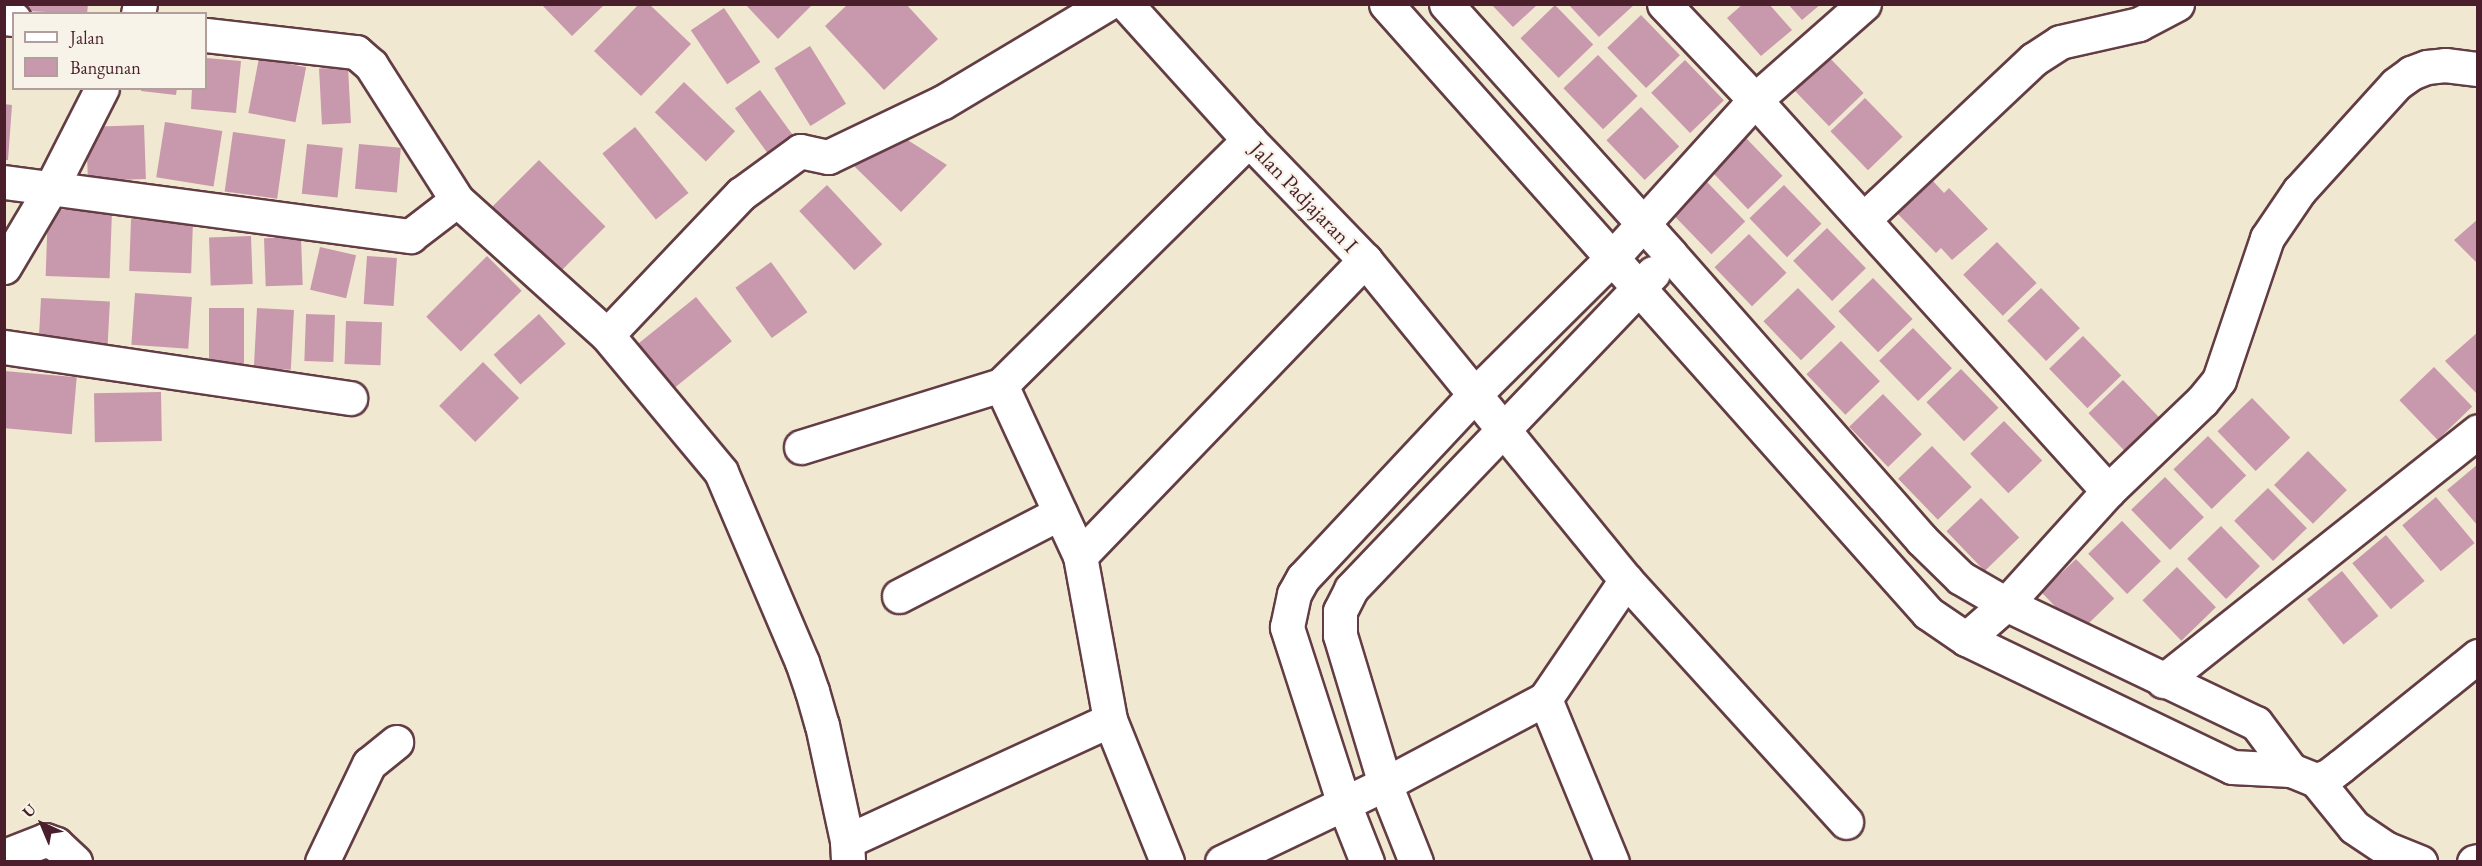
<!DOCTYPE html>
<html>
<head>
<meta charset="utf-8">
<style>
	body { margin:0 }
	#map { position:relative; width:2482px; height:866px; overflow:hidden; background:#f1e8d1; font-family:"EB Garamond",serif }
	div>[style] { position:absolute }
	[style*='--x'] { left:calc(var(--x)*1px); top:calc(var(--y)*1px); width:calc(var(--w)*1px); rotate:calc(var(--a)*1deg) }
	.building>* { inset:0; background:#c898ac; transform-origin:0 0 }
	.roads { filter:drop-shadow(2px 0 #633d44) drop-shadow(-2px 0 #633d44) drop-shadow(0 2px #633d44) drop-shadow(0 -2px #633d44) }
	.minor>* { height:33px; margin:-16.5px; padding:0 16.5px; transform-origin:16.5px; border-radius:16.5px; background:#fff }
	span { translate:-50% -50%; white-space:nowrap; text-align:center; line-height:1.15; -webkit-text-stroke:4.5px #f7f3e8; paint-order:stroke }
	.street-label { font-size:22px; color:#4a1f2b }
	.frame { position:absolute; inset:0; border:6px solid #4a1f2b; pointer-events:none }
	.legend { position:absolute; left:12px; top:12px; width:195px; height:78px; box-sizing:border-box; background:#f7f3e8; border:2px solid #b29e9c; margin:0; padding:8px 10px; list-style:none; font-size:18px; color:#4a1f2b }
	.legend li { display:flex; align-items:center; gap:12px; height:30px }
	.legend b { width:30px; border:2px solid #b29e9c }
	.north { position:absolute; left:12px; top:794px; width:60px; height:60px; -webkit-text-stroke:4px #f7f3e8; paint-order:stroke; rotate:316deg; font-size:16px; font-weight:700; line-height:24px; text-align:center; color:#4a1f2b }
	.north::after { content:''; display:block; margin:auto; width:21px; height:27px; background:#4a1f2b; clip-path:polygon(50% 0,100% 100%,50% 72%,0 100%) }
</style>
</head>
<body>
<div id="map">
	<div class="building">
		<div style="clip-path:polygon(27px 4px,88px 4px,87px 14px,27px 11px)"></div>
		<div style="clip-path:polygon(541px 4px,605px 4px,572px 36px)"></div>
		<div style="clip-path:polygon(639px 4px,649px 4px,691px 44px,641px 96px,594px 51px)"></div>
		<div style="clip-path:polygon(745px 4px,813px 4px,778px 39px)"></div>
		<div style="clip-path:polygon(848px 4px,906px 4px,938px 39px,884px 90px,825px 26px)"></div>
		<div style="clip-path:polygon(1491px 4px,1538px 4px,1513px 27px)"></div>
		<div style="clip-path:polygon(1568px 4px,1635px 4px,1599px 37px)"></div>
		<div style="clip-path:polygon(1743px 4px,1769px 4px,1792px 30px,1761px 56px,1727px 18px)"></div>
		<div style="clip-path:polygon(1788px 4px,1821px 4px,1802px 20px)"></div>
		<div style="left:1555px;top:5px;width:55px;height:48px;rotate:46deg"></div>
		<div style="left:724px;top:8px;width:65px;height:40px;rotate:56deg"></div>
		<div style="left:1641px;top:15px;width:56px;height:47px;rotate:46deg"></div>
		<div style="left:810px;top:46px;width:68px;height:42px;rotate:58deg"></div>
		<div style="left:1824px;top:52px;width:57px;height:48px;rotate:46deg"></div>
		<div style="left:1598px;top:55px;width:57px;height:48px;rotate:46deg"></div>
		<div style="clip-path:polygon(206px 58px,241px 61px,236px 113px,191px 109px,192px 88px,206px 88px)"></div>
		<div style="left:259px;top:58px;width:48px;height:56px;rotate:11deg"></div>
		<div style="left:1685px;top:60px;width:56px;height:47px;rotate:46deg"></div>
		<div style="left:348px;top:67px;width:56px;height:29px;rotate:87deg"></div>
		<div style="left:684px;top:82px;width:71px;height:42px;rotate:44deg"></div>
		<div style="clip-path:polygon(141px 88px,177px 88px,176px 95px,141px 91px)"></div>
		<div style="left:760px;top:90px;width:57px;height:31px;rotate:54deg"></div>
		<div style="left:1865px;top:98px;width:54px;height:48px;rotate:46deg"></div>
		<div style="clip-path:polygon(4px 104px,12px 105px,8px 160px,4px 160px)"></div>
		<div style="left:1641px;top:107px;width:55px;height:48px;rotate:46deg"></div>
		<div style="left:165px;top:122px;width:58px;height:56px;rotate:9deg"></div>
		<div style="left:144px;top:125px;width:54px;height:58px;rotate:88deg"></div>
		<div style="left:635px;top:127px;width:85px;height:42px;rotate:51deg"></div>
		<div style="left:233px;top:132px;width:53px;height:60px;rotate:8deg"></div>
		<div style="left:1745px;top:137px;width:54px;height:48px;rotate:46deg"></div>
		<div style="clip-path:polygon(906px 139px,947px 165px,901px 212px,852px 164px)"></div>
		<div style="left:307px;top:144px;width:36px;height:50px;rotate:6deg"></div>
		<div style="left:359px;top:144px;width:42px;height:45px;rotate:5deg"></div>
		<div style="left:539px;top:160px;width:94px;height:71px;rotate:45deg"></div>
		<div style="clip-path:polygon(1933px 181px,1944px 193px,1949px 188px,1988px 229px,1952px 260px,1941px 248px,1936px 253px,1897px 213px)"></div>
		<div style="left:1707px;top:182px;width:55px;height:47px;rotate:46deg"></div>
		<div style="left:827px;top:185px;width:81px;height:38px;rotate:47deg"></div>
		<div style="left:1784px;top:185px;width:54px;height:48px;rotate:46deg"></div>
		<div style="left:48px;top:209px;width:64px;height:67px;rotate:2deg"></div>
		<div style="left:131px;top:219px;width:62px;height:52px;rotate:2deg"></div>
		<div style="clip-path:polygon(2478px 219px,2478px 264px,2454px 240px)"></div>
		<div style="left:1827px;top:228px;width:56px;height:47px;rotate:46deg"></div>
		<div style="left:1749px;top:234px;width:54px;height:48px;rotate:46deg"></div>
		<div style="left:251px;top:236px;width:48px;height:42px;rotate:88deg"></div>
		<div style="left:301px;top:237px;width:48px;height:37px;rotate:88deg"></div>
		<div style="left:1997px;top:242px;width:57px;height:47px;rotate:46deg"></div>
		<div style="left:320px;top:247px;width:37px;height:44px;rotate:13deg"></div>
		<div style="left:367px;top:256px;width:30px;height:48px;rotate:4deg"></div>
		<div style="left:487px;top:256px;width:49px;height:86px;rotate:45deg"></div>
		<div style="left:771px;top:262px;width:62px;height:44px;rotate:54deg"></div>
		<div style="left:1873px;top:278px;width:57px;height:48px;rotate:46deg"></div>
		<div style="left:1798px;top:288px;width:54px;height:48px;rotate:46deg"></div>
		<div style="left:2041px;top:288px;width:56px;height:47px;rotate:46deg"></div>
		<div style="left:135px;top:293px;width:57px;height:52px;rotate:4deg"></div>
		<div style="left:696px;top:297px;width:57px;height:82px;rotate:51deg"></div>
		<div style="left:41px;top:298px;width:69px;height:47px;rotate:3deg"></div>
		<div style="left:209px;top:308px;width:35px;height:62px"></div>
		<div style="left:257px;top:308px;width:37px;height:60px;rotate:3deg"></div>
		<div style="left:306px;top:314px;width:29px;height:47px;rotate:2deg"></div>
		<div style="left:539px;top:314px;width:40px;height:61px;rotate:48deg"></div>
		<div style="left:346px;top:321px;width:36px;height:43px;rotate:2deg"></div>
		<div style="left:1913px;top:328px;width:56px;height:47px;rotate:46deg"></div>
		<div style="clip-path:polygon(2478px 332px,2478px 395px,2445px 361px)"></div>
		<div style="left:2083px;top:336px;width:55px;height:47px;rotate:46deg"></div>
		<div style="left:1841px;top:341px;width:56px;height:48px;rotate:46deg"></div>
		<div style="left:483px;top:362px;width:51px;height:62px;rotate:45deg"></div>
		<div style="left:2434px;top:367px;width:55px;height:48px;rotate:46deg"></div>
		<div style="left:1961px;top:369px;width:54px;height:48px;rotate:46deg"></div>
		<div style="left:4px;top:371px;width:73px;height:57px;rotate:5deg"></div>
		<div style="left:2123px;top:380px;width:55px;height:48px;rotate:46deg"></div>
		<div style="left:161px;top:392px;width:49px;height:67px;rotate:89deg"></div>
		<div style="left:1883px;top:394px;width:56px;height:47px;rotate:46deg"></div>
		<div style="left:2252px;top:398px;width:55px;height:48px;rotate:46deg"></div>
		<div style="left:2004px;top:421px;width:55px;height:47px;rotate:46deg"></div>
		<div style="left:2208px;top:436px;width:55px;height:48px;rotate:46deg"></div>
		<div style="left:1932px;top:446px;width:57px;height:47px;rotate:46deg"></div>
		<div style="left:2308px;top:451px;width:55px;height:48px;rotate:45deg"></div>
		<div style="clip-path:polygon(2478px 464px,2478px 526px,2447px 490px)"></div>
		<div style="left:2165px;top:477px;width:56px;height:47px;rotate:46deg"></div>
		<div style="left:2268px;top:488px;width:56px;height:47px;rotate:46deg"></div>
		<div style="left:2436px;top:497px;width:60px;height:44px;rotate:50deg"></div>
		<div style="left:1981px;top:498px;width:55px;height:48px;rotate:46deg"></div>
		<div style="left:2122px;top:521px;width:56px;height:47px;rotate:46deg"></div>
		<div style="left:2221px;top:526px;width:56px;height:47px;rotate:46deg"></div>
		<div style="left:2386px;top:535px;width:60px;height:44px;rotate:50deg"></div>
		<div style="left:2076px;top:559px;width:55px;height:48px;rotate:46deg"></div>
		<div style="left:2177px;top:567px;width:56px;height:48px;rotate:46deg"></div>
		<div style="left:2342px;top:571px;width:58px;height:45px;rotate:51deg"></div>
	</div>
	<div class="roads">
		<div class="minor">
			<div style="--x:1126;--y:4;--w:183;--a:47.9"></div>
			<div style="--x:1249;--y:140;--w:167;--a:46"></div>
			<div style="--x:1365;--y:260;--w:413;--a:50.8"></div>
			<div style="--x:1626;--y:580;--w:327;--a:47.7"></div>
			<div style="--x:1386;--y:4;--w:815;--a:48.33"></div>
			<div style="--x:1928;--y:613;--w:46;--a:34.4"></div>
			<div style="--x:1966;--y:639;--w:295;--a:25.7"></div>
			<div style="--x:2232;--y:767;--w:59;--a:2.9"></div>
			<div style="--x:2291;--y:770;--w:27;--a:22"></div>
			<div style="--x:2316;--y:780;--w:13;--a:-18"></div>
			<div style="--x:2328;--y:776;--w:16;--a:-38"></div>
			<div style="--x:2341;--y:766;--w:176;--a:-38.8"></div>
			<div style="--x:1446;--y:4;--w:336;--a:48.1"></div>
			<div style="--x:1670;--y:254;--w:381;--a:48.6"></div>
			<div style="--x:1922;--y:540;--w:54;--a:44.3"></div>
			<div style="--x:1961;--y:578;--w:52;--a:30"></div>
			<div style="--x:2006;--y:604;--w:277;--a:25.5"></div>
			<div style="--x:2256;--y:723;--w:59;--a:53.3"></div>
			<div style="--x:1664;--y:4;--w:132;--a:46.5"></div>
			<div style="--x:1755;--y:100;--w:527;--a:47.92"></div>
			<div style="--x:138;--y:14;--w:10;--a:-79"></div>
			<div style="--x:4;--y:18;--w:10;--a:6"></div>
			<div style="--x:206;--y:35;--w:151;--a:6.5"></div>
			<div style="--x:356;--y:52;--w:20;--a:41"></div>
			<div style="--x:371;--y:65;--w:160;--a:57.5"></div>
			<div style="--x:457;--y:200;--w:202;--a:42"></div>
			<div style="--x:607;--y:335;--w:195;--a:-46.5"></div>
			<div style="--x:741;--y:194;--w:73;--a:-36.1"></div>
			<div style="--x:800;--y:151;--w:29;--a:12"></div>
			<div style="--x:828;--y:157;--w:127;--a:-25.6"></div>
			<div style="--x:943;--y:102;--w:191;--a:-30.9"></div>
			<div style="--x:4;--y:182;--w:410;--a:7.6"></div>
			<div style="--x:410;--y:236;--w:59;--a:-37.5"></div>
			<div style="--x:1864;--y:219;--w:233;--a:-43.3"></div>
			<div style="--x:2034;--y:59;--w:31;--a:-33"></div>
			<div style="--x:2060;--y:42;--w:81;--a:-12.8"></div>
			<div style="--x:2139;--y:24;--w:43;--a:-27.8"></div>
			<div style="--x:4;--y:267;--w:92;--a:-59.3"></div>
			<div style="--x:51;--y:188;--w:112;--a:-63"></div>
			<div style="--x:607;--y:335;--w:178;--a:50.2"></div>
			<div style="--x:721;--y:472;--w:207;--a:66.9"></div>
			<div style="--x:802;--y:662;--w:31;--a:71"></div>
			<div style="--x:812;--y:691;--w:35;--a:74"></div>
			<div style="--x:822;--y:725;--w:119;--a:77.8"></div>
			<div style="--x:847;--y:841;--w:21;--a:87"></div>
			<div style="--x:4;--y:347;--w:350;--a:8.4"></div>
			<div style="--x:1001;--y:385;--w:188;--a:65.2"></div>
			<div style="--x:1080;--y:556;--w:167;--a:79.6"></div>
			<div style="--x:1110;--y:720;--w:153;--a:68.1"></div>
			<div style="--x:801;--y:447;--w:209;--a:-17.2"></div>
			<div style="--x:1001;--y:385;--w:349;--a:-44.7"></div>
			<div style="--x:1080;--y:556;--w:411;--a:-46.1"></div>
			<div style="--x:899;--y:596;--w:181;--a:-27.3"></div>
			<div style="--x:1966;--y:639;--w:53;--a:-41.2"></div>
			<div style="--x:2006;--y:604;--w:152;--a:-47.9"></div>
			<div style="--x:2108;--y:491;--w:130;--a:-43.8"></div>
			<div style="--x:2202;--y:401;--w:27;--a:-51"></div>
			<div style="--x:2219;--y:380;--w:150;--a:-71.3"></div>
			<div style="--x:2267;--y:238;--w:57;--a:-55.8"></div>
			<div style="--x:2299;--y:191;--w:144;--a:-47.8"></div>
			<div style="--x:2396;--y:84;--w:19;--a:-36"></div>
			<div style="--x:2411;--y:73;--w:17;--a:-21"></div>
			<div style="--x:2427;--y:67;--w:18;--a:-6"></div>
			<div style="--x:2445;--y:65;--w:33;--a:7"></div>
			<div style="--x:2163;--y:681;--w:402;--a:-38.4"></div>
			<div style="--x:1545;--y:699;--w:176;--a:67.7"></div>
			<div style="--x:2316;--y:780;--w:60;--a:51"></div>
			<div style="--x:2354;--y:827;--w:37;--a:34"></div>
			<div style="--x:2385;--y:848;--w:38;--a:22"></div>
			<div style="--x:847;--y:841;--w:289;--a:-24.7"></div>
			<div style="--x:4;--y:856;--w:44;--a:-21.3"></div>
			<div style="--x:45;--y:840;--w:12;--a:20"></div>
			<div style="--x:56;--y:844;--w:26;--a:43"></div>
			<div style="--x:322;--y:862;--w:109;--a:-64.4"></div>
			<div style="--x:369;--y:764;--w:35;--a:-39"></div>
			<div style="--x:1222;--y:862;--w:181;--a:-25.6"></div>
			<div style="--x:1385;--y:784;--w:181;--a:-28"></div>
			<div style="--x:1545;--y:699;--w:144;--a:-55.8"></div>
			<div style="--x:1367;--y:862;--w:62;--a:-111.6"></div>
			<div style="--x:1344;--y:804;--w:186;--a:-107.9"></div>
			<div style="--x:1287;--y:627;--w:34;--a:-78"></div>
			<div style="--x:1294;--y:594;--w:18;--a:-61"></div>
			<div style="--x:1303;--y:578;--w:252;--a:-46.9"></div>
			<div style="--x:1475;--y:394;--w:193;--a:-44.8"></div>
			<div style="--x:1612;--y:258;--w:213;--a:-47.9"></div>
			<div style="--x:1755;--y:100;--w:145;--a:-41.4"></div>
			<div style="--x:1416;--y:862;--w:84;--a:-111.7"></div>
			<div style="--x:1385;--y:784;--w:156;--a:-106.8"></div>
			<div style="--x:1340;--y:635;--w:24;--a:-90"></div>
			<div style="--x:1340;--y:611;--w:25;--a:-63"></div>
			<div style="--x:1351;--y:589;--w:437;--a:-46.3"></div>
			<div style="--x:2474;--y:862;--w:4;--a:-14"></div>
		</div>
	</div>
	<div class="street-label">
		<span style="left:1304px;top:197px;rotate:46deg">Jalan Padjajaran I</span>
	</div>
	<div class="frame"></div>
	<ul class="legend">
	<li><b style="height:8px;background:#fff"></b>Jalan</li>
	<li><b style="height:16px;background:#c898ac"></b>Bangunan</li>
	</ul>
	<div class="north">U</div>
</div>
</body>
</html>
